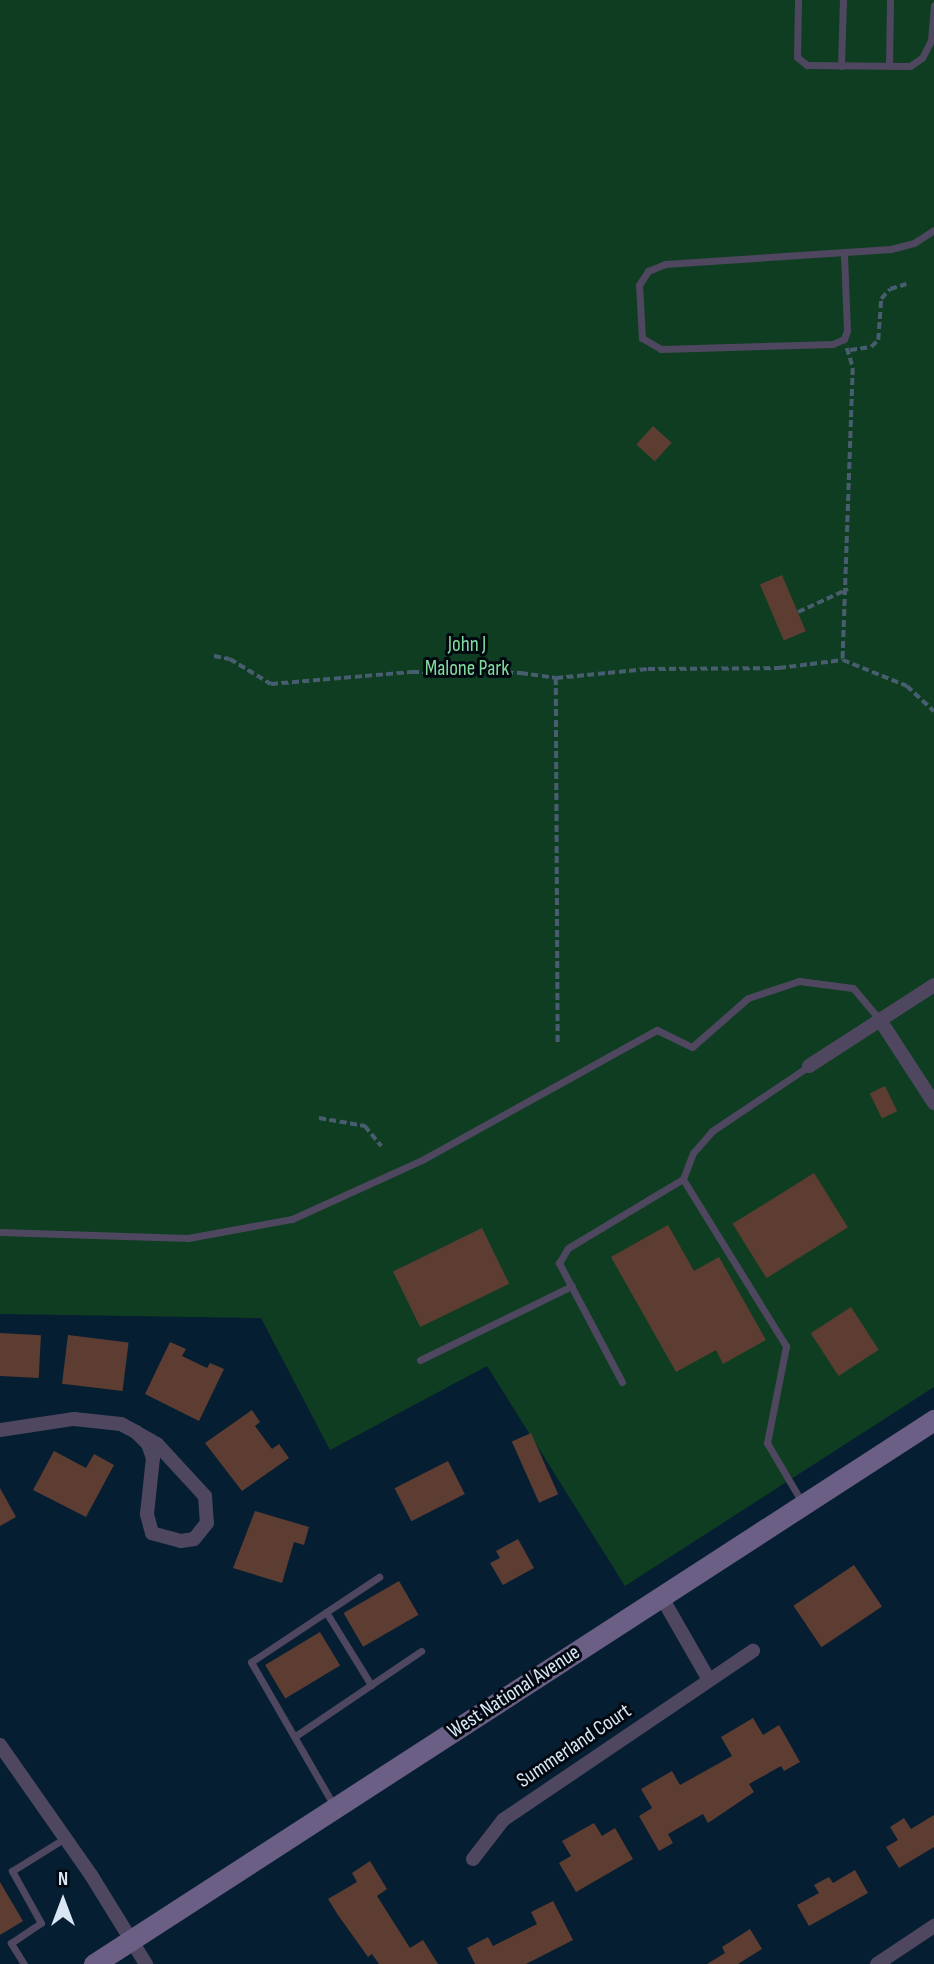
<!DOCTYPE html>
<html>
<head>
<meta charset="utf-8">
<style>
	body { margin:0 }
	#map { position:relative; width:934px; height:1964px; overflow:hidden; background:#061e32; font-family:"Sofia Sans Condensed",sans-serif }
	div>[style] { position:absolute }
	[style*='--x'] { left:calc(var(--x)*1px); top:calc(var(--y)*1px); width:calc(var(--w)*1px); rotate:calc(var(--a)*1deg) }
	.green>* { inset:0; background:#0e3d21 }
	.building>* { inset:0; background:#5d3d31; transform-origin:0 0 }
	.path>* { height:3.5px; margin-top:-1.75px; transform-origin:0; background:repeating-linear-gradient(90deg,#485d6f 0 7px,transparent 0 10.5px) }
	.lane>* { height:7px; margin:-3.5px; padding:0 3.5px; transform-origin:3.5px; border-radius:3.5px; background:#4f4760 }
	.street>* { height:14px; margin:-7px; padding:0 7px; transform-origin:7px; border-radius:7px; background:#4f4760 }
	.secondary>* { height:21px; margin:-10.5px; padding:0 10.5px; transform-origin:10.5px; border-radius:10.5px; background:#6b5f86 }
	span { translate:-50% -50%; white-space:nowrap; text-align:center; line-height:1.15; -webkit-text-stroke:6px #020810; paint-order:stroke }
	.park-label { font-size:21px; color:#83dc9f }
	.street-label { font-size:21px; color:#d9e7f5 }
	.north { position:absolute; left:28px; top:1866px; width:70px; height:70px; -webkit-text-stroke:5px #020810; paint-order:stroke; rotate:0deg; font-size:19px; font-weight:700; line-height:28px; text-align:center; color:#d9e7f5 }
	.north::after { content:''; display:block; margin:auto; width:24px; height:32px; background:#d9e7f5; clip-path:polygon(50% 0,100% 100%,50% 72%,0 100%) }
</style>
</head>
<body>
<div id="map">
	<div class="green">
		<div style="clip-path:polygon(0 0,934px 0,934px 1387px,625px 1586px,487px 1366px,330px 1450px,261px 1318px,0 1314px)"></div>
	</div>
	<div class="building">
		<div style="left:653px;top:426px;width:25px;height:25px;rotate:42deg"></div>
		<div style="left:782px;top:575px;width:61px;height:24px;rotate:67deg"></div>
		<div style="left:885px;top:1086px;width:28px;height:17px;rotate:64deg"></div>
		<div style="left:814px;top:1173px;width:64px;height:96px;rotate:58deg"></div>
		<div style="clip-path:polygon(668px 1225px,694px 1271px,719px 1257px,766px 1340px,723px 1364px,716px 1350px,676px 1372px,611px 1257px)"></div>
		<div style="left:482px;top:1228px;width:62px;height:99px;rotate:64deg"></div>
		<div style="left:851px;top:1307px;width:51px;height:48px;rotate:57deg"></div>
		<div style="left:0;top:1333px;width:41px;height:43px;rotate:3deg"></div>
		<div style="left:68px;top:1335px;width:61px;height:49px;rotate:7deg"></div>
		<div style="clip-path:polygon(170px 1342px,186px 1349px,182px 1356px,207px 1368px,210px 1363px,224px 1369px,199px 1421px,145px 1394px)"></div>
		<div style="clip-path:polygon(252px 1410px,260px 1422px,255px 1426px,272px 1449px,279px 1444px,289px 1458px,242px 1491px,205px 1443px)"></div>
		<div style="left:531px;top:1433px;width:67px;height:21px;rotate:66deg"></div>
		<div style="clip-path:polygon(54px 1451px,86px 1468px,94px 1454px,114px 1465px,86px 1517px,33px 1490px)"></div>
		<div style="left:448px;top:1461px;width:37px;height:60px;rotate:63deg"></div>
		<div style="clip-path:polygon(0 1488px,16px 1517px,0 1526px)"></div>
		<div style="clip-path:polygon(255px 1511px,309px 1527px,304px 1545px,294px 1542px,282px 1583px,233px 1568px)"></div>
		<div style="clip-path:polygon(518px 1539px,534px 1568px,503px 1585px,490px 1563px,500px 1558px,496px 1551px)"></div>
		<div style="left:854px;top:1565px;width:50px;height:73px;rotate:56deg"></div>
		<div style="left:399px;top:1581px;width:39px;height:64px;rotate:60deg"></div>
		<div style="left:320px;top:1632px;width:39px;height:64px;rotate:59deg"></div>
		<div style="clip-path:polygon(753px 1718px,763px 1735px,779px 1725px,800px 1762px,784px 1771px,781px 1766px,749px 1784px,754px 1792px,708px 1823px,703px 1814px,668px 1834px,673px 1843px,659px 1851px,639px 1816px,652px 1808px,641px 1789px,672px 1771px,680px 1785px,732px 1756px,721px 1737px)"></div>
		<div style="clip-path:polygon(934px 1815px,934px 1847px,899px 1868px,886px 1847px,898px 1840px,890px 1827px,904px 1818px,911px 1829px)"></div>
		<div style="clip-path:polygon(594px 1823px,602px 1836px,615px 1828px,633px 1859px,576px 1892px,559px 1863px,571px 1856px,562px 1841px)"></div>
		<div style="clip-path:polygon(370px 1861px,387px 1889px,377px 1896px,410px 1948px,423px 1940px,438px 1964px,379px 1964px,372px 1954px,368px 1957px,338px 1915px,328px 1899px,357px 1882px,352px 1873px)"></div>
		<div style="clip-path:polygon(855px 1870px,868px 1893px,809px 1926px,797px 1905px,819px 1893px,814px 1885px,829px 1877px,833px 1883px)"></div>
		<div style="clip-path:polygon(0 1882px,23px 1921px,0 1935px)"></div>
		<div style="clip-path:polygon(553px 1901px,573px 1940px,526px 1964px,475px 1964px,467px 1948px,488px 1937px,493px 1946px,537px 1924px,531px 1912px)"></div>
		<div style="clip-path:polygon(750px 1929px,762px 1949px,738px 1964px,707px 1964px,725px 1953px,722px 1947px)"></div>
	</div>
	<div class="path">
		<div style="--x:847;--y:348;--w:21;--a:73"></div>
		<div style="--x:853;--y:368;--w:292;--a:92"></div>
		<div style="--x:843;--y:660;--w:69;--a:22.1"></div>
		<div style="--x:907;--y:686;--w:37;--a:43"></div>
		<div style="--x:850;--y:350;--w:21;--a:-8"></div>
		<div style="--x:871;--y:347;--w:10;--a:-45"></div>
		<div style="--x:878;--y:340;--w:41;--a:-85.8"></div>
		<div style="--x:881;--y:299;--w:13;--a:-48"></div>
		<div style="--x:890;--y:289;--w:17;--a:-17"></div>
		<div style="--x:798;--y:612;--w:55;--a:-24.7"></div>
		<div style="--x:214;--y:656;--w:16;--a:11"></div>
		<div style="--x:230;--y:659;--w:48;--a:31.4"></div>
		<div style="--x:271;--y:684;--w:142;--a:-4.9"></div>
		<div style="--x:412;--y:672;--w:109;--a:0.5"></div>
		<div style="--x:521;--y:673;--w:35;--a:8"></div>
		<div style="--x:556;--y:678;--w:365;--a:89.7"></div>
		<div style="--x:556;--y:678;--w:92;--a:-5.6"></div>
		<div style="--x:648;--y:669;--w:131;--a:-0.4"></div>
		<div style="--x:779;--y:668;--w:64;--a:-7.1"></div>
		<div style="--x:319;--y:1118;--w:47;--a:9.9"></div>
		<div style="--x:365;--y:1126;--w:26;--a:51"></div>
	</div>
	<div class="lane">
		<div style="--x:798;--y:0;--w:57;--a:91"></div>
		<div style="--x:797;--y:57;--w:13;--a:39"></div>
		<div style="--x:807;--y:65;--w:103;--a:0.6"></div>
		<div style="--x:910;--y:66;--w:14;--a:-34"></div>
		<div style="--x:922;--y:58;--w:20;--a:-63"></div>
		<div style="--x:931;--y:40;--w:35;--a:-85"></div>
		<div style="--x:841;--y:66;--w:66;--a:-88.3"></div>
		<div style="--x:889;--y:66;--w:66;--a:-89.1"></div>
		<div style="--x:844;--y:255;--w:76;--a:87.7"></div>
		<div style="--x:847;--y:331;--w:9;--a:111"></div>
		<div style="--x:844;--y:339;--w:12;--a:156"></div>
		<div style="--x:833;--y:344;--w:172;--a:178.3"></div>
		<div style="--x:661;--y:349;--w:22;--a:-150"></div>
		<div style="--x:642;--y:338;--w:53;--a:-93.2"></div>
		<div style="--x:639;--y:285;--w:17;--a:-57"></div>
		<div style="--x:648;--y:271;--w:18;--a:-22"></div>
		<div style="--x:665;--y:264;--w:226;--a:-3.8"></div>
		<div style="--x:891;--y:249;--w:24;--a:-15"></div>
		<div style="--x:914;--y:243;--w:24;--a:-33"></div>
		<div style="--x:0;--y:1232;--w:188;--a:1.8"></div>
		<div style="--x:188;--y:1238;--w:106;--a:-10.4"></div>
		<div style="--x:292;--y:1219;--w:143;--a:-24.4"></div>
		<div style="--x:422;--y:1160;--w:269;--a:-29"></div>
		<div style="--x:657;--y:1030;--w:39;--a:26"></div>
		<div style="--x:692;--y:1047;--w:74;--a:-41.2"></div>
		<div style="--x:748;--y:998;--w:54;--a:-18.4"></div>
		<div style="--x:799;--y:981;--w:54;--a:7.4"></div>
		<div style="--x:853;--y:988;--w:42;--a:49.8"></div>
		<div style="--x:420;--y:1360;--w:169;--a:-26"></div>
		<div style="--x:622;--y:1382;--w:135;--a:-117.9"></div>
		<div style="--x:559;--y:1263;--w:17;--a:-59"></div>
		<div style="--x:568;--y:1248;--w:134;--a:-31"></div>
		<div style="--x:803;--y:1504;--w:71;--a:-120.5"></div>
		<div style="--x:767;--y:1443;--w:99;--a:-78.9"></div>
		<div style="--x:786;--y:1346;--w:196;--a:-121.7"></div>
		<div style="--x:683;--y:1179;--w:28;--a:-69"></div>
		<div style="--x:693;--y:1153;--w:29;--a:-49"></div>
		<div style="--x:712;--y:1131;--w:117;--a:-33.8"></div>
		<div style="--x:326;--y:1612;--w:86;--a:58.3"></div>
		<div style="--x:297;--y:1735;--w:150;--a:-34.1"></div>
		<div style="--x:333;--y:1804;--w:164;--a:-120"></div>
		<div style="--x:251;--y:1662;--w:154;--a:-33.6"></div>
		<div style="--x:24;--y:1964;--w:25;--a:-122"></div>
		<div style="--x:11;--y:1943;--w:36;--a:-34"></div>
		<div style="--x:41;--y:1923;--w:60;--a:-119.1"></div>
		<div style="--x:12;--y:1871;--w:62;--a:-31.9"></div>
	</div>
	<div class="street">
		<div style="--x:880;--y:1020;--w:99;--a:57"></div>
		<div style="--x:809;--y:1066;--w:149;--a:-32.9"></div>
		<div style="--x:0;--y:1430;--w:75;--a:-8.5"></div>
		<div style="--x:74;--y:1419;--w:47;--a:6.1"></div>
		<div style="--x:121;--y:1424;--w:17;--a:28"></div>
		<div style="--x:136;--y:1432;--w:24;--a:30"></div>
		<div style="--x:157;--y:1444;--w:71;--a:47.3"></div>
		<div style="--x:205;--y:1496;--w:27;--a:86"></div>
		<div style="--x:207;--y:1523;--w:21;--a:129"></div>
		<div style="--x:194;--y:1539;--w:13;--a:171"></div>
		<div style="--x:181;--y:1541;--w:30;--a:-165"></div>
		<div style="--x:152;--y:1533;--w:20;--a:-105"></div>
		<div style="--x:147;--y:1514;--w:56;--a:-83.9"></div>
		<div style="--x:153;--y:1458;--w:15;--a:-110"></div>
		<div style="--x:148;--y:1444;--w:17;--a:-135"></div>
		<div style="--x:661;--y:1596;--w:95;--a:60.2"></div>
		<div style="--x:0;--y:1745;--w:159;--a:55"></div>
		<div style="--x:91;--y:1875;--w:105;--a:58.3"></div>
		<div style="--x:473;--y:1859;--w:49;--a:-52.4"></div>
		<div style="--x:503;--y:1820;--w:302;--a:-34.1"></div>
		<div style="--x:877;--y:1964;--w:69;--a:-33.7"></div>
	</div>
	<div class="secondary">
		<div style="--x:94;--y:1964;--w:1001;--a:-32.93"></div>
	</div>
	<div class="park-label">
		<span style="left:467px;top:657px">John J<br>Malone Park</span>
	</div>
	<div class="street-label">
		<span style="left:514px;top:1692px;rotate:-33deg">West National Avenue</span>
		<span style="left:574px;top:1746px;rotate:-34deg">Summerland Court</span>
	</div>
	<div class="north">N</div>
</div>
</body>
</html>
